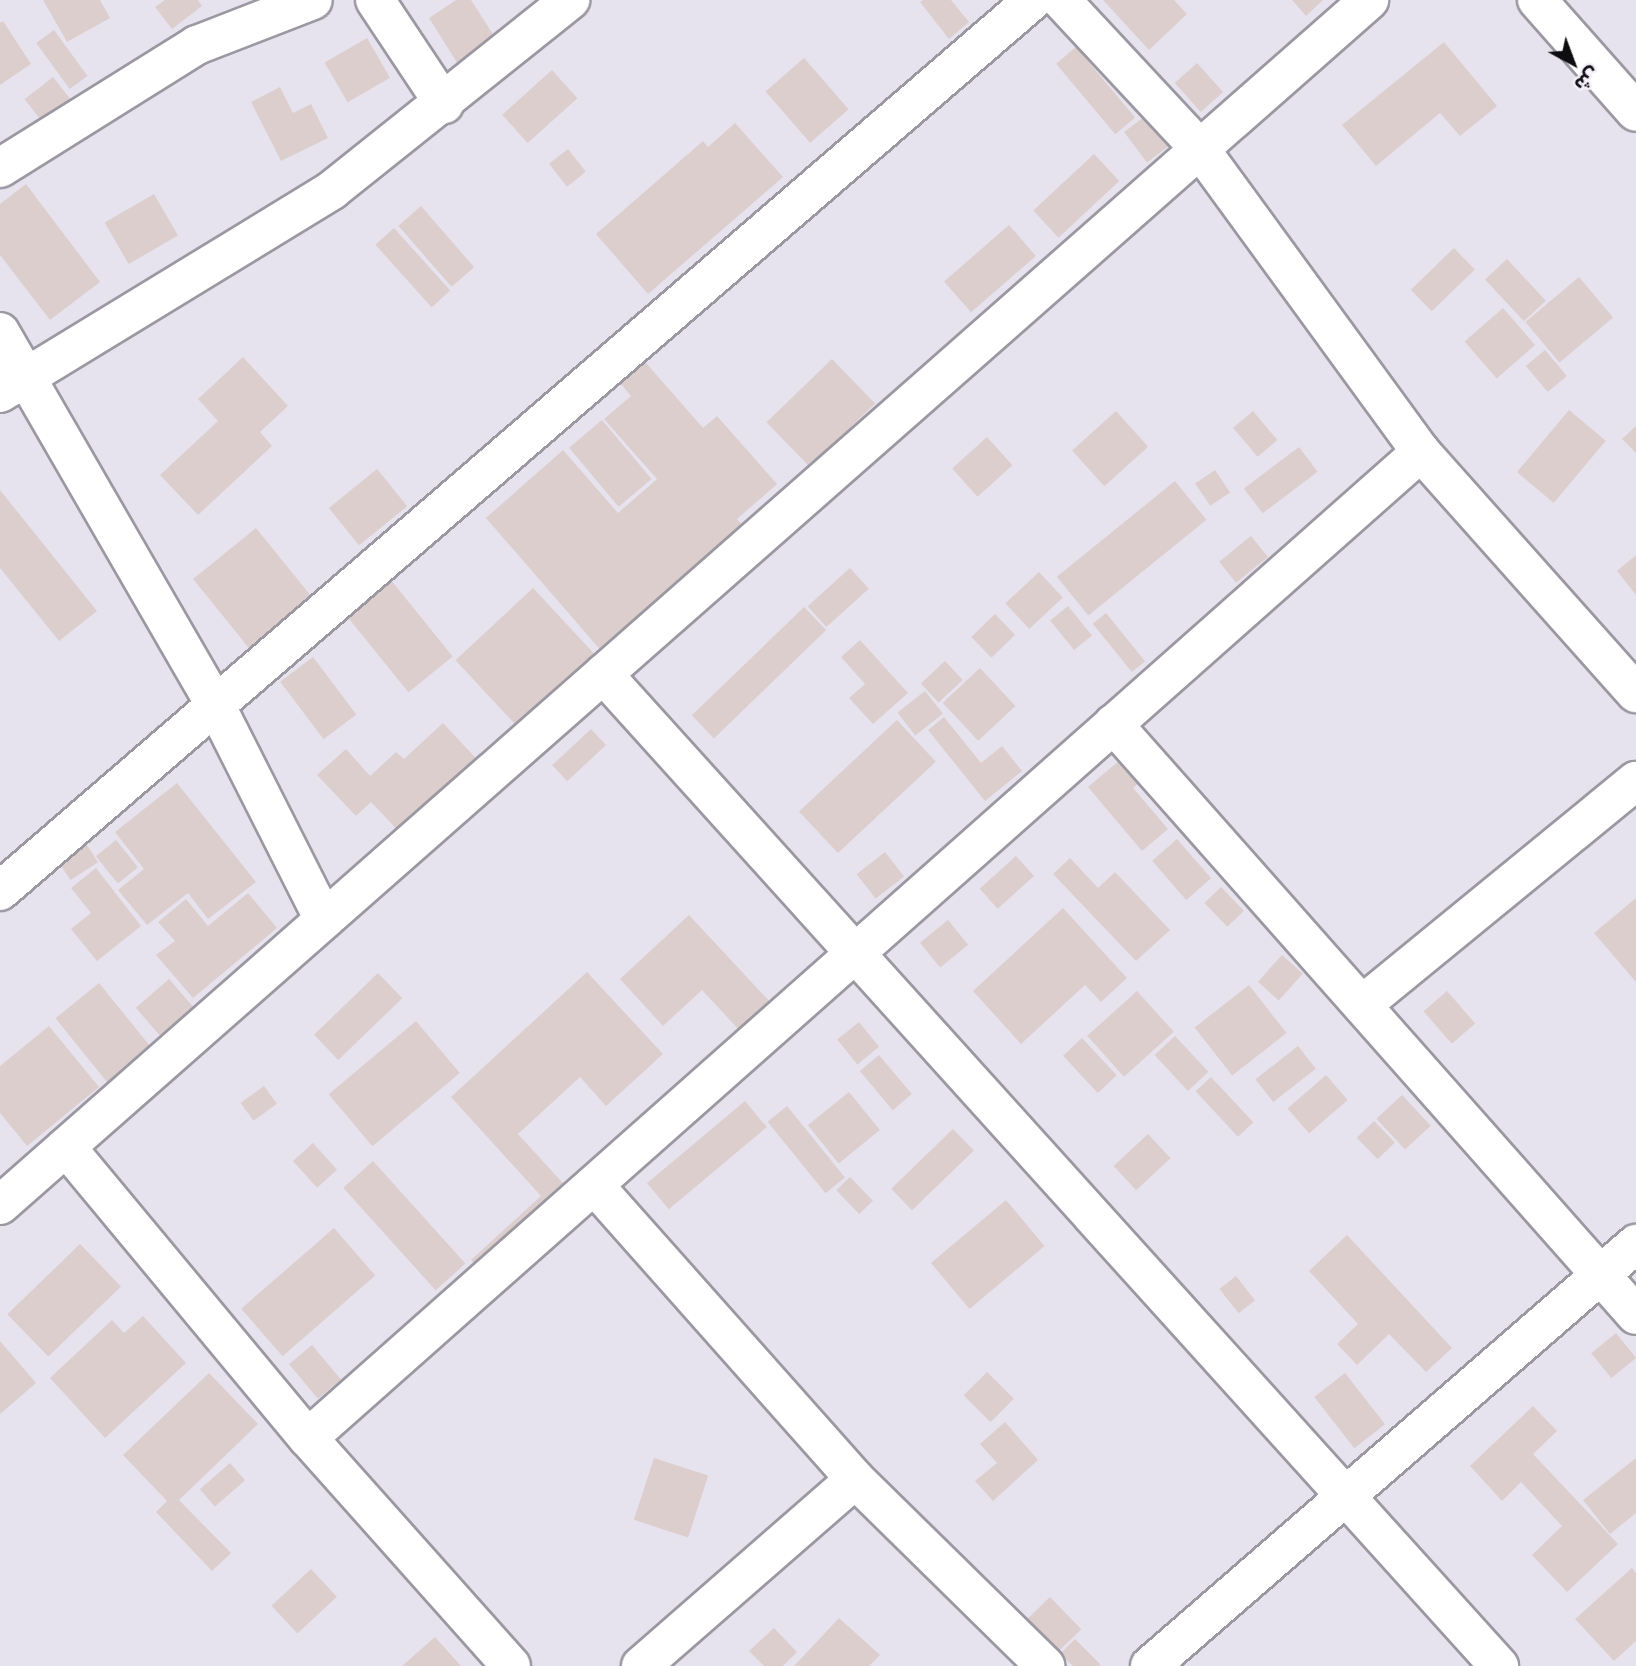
<!DOCTYPE html>
<html>
<head>
<meta charset="utf-8">
<style>
	body { margin:0 }
	#map { position:relative; width:1636px; height:1666px; overflow:hidden; background:#e7e3ee; font-family:Arial,"Noto Sans Arabic",sans-serif }
	div>[style] { position:absolute }
	[style*='--x'] { left:calc(var(--x)*1px); top:calc(var(--y)*1px); width:calc(var(--w)*1px); rotate:calc(var(--a)*1deg) }
	.building>* { inset:0; background:#dbcecd; transform-origin:0 0 }
	.roads { filter:drop-shadow(2px 0 #9b98a2) drop-shadow(-2px 0 #9b98a2) drop-shadow(0 2px #9b98a2) drop-shadow(0 -2px #9b98a2) }
	.minor>* { height:38px; margin:-19px; padding:0 19px; transform-origin:19px; border-radius:19px; background:#fff }
	span { translate:-50% -50%; white-space:nowrap; text-align:center; line-height:1.15; -webkit-text-stroke:5px #f4f0fb; paint-order:stroke }
	.north { position:absolute; left:1538px; top:28px; width:70px; height:70px; -webkit-text-stroke:5px #f4f0fb; paint-order:stroke; rotate:139deg; font-size:19px; font-weight:700; line-height:28px; text-align:center; color:#0e0d10 }
	.north::after { content:''; display:block; margin:auto; width:24px; height:32px; background:#0e0d10; clip-path:polygon(50% 0,100% 100%,50% 72%,0 100%) }
</style>
</head>
<body>
<div id="map">
	<div class="building">
		<div style="clip-path:polygon(43px 0,100px 0,110px 18px,67px 42px)"></div>
		<div style="clip-path:polygon(165px 0,198px 0,202px 6px,172px 29px,155px 7px)"></div>
		<div style="clip-path:polygon(456px 0,471px 0,496px 39px,458px 64px,429px 18px)"></div>
		<div style="clip-path:polygon(923px 0,951px 0,969px 22px,949px 39px,920px 2px)"></div>
		<div style="clip-path:polygon(1103px 0,1174px 0,1187px 14px,1149px 50px)"></div>
		<div style="clip-path:polygon(1292px 0,1323px 0,1306px 16px)"></div>
		<div style="clip-path:polygon(3px 21px,31px 64px,0 85px,0 23px)"></div>
		<div style="left:54px;top:30px;width:57px;height:22px;rotate:54deg"></div>
		<div style="left:367px;top:38px;width:46px;height:49px;rotate:60deg"></div>
		<div style="clip-path:polygon(1444px 42px,1497px 106px,1460px 136px,1440px 113px,1376px 166px,1342px 125px)"></div>
		<div style="left:1076px;top:47px;width:92px;height:26px;rotate:50deg"></div>
		<div style="left:804px;top:58px;width:68px;height:51px;rotate:49deg"></div>
		<div style="left:1197px;top:63px;width:39px;height:30px;rotate:48deg"></div>
		<div style="left:552px;top:70px;width:38px;height:67px;rotate:48deg"></div>
		<div style="left:53px;top:77px;width:34px;height:36px;rotate:52deg"></div>
		<div style="clip-path:polygon(280px 87px,293px 113px,311px 104px,328px 138px,281px 161px,251px 102px)"></div>
		<div style="left:1168px;top:99px;width:38px;height:55px;rotate:53deg"></div>
		<div style="clip-path:polygon(735px 123px,783px 177px,648px 294px,596px 234px,703px 141px,708px 147px)"></div>
		<div style="left:568px;top:149px;width:29px;height:24px;rotate:52deg"></div>
		<div style="left:1094px;top:154px;width:37px;height:83px;rotate:47deg"></div>
		<div style="clip-path:polygon(26px 184px,100px 282px,50px 320px,0 255px,0 204px)"></div>
		<div style="left:154px;top:194px;width:48px;height:57px;rotate:60deg"></div>
		<div style="left:421px;top:206px;width:81px;height:30px;rotate:49deg"></div>
		<div style="left:1009px;top:225px;width:41px;height:86px;rotate:49deg"></div>
		<div style="left:394px;top:228px;width:84px;height:25px;rotate:48deg"></div>
		<div style="left:1454px;top:248px;width:30px;height:60px;rotate:46deg"></div>
		<div style="left:1507px;top:259px;width:57px;height:30px;rotate:47deg"></div>
		<div style="left:1579px;top:277px;width:53px;height:70px;rotate:50deg"></div>
		<div style="left:1503px;top:308px;width:49px;height:51px;rotate:49deg"></div>
		<div style="left:1545px;top:350px;width:34px;height:25px;rotate:50deg"></div>
		<div style="clip-path:polygon(640px 356px,703px 428px,717px 416px,777px 484px,737px 519px,752px 537px,610px 661px,486px 518px,563px 450px,618px 513px,657px 479px,604px 419px,631px 396px,615px 377px)"></div>
		<div style="clip-path:polygon(243px 357px,288px 406px,260px 432px,272px 446px,198px 515px,160px 475px,218px 421px,198px 399px)"></div>
		<div style="left:832px;top:359px;width:62px;height:91px;rotate:46deg"></div>
		<div style="left:1569px;top:410px;width:48px;height:81px;rotate:40deg"></div>
		<div style="left:1116px;top:411px;width:48px;height:59px;rotate:48deg"></div>
		<div style="left:1253px;top:411px;width:38px;height:26px;rotate:50deg"></div>
		<div style="left:602px;top:420px;width:77px;height:43px;rotate:50deg"></div>
		<div style="clip-path:polygon(1636px 426px,1636px 453px,1622px 439px)"></div>
		<div style="left:987px;top:437px;width:38px;height:47px;rotate:48deg"></div>
		<div style="left:1299px;top:447px;width:31px;height:69px;rotate:53deg"></div>
		<div style="left:377px;top:469px;width:48px;height:62px;rotate:51deg"></div>
		<div style="left:1215px;top:470px;width:27px;height:24px;rotate:56deg"></div>
		<div style="left:1175px;top:481px;width:50px;height:152px;rotate:51deg"></div>
		<div style="clip-path:polygon(0 490px,97px 611px,59px 641px,0 568px)"></div>
		<div style="left:256px;top:528px;width:98px;height:81px;rotate:51deg"></div>
		<div style="left:1251px;top:536px;width:27px;height:41px;rotate:51deg"></div>
		<div style="clip-path:polygon(1636px 555px,1636px 595px,1617px 571px)"></div>
		<div style="left:850px;top:568px;width:28px;height:57px;rotate:48deg"></div>
		<div style="left:1039px;top:572px;width:35px;height:46px;rotate:47deg"></div>
		<div style="left:386px;top:574px;width:106px;height:57px;rotate:51deg"></div>
		<div style="left:533px;top:588px;width:100px;height:106px;rotate:47deg"></div>
		<div style="left:1068px;top:606px;width:38px;height:23px;rotate:51deg"></div>
		<div style="left:804px;top:607px;width:32px;height:156px;rotate:46deg"></div>
		<div style="left:1106px;top:613px;width:62px;height:17px;rotate:51deg"></div>
		<div style="left:995px;top:614px;width:29px;height:33px;rotate:46deg"></div>
		<div style="clip-path:polygon(860px 640px,908px 693px,873px 724px,849px 698px,865px 684px,841px 657px)"></div>
		<div style="left:313px;top:657px;width:72px;height:41px;rotate:53deg"></div>
		<div style="left:945px;top:661px;width:26px;height:33px;rotate:47deg"></div>
		<div style="left:980px;top:668px;width:52px;height:51px;rotate:47deg"></div>
		<div style="left:925px;top:691px;width:29px;height:35px;rotate:52deg"></div>
		<div style="clip-path:polygon(944px 717px,981px 763px,1002px 746px,1022px 771px,985px 801px,928px 730px)"></div>
		<div style="left:897px;top:720px;width:57px;height:134px;rotate:47deg"></div>
		<div style="clip-path:polygon(443px 723px,486px 769px,408px 841px,371px 802px,356px 816px,317px 775px,346px 749px,370px 776px,396px 752px,404px 759px)"></div>
		<div style="left:591px;top:729px;width:22px;height:53px;rotate:47deg"></div>
		<div style="clip-path:polygon(1138px 745px,1158px 768px,1133px 788px,1168px 829px,1142px 851px,1088px 787px)"></div>
		<div style="clip-path:polygon(177px 783px,256px 882px,208px 919px,188px 893px,147px 925px,118px 890px,144px 869px,115px 832px)"></div>
		<div style="left:1177px;top:839px;width:52px;height:33px;rotate:49deg"></div>
		<div style="left:116px;top:840px;width:35px;height:26px;rotate:51deg"></div>
		<div style="left:85px;top:842px;width:24px;height:33px;rotate:57deg"></div>
		<div style="left:885px;top:852px;width:31px;height:36px;rotate:52deg"></div>
		<div style="left:1016px;top:856px;width:27px;height:49px;rotate:48deg"></div>
		<div style="clip-path:polygon(1070px 858px,1098px 888px,1115px 872px,1170px 930px,1136px 961px,1053px 874px)"></div>
		<div style="clip-path:polygon(96px 868px,141px 926px,97px 961px,71px 929px,91px 913px,71px 888px)"></div>
		<div style="left:1221px;top:887px;width:33px;height:23px;rotate:46deg"></div>
		<div style="clip-path:polygon(248px 893px,277px 928px,193px 998px,156px 955px,175px 941px,158px 922px,186px 899px,208px 926px)"></div>
		<div style="clip-path:polygon(1636px 898px,1636px 982px,1594px 933px)"></div>
		<div style="clip-path:polygon(1063px 908px,1127px 978px,1101px 1002px,1085px 985px,1021px 1044px,973px 991px)"></div>
		<div style="clip-path:polygon(689px 915px,771px 1003px,741px 1032px,702px 990px,663px 1026px,620px 979px)"></div>
		<div style="left:948px;top:920px;width:32px;height:36px;rotate:51deg"></div>
		<div style="left:1282px;top:955px;width:28px;height:36px;rotate:42deg"></div>
		<div style="clip-path:polygon(587px 972px,663px 1054px,606px 1106px,580px 1077px,518px 1134px,582px 1204px,493px 1284px,471px 1260px,541px 1196px,451px 1097px)"></div>
		<div style="left:378px;top:973px;width:35px;height:89px;rotate:46deg"></div>
		<div style="left:169px;top:979px;width:44px;height:44px;rotate:49deg"></div>
		<div style="left:99px;top:983px;width:97px;height:56px;rotate:51deg"></div>
		<div style="left:1249px;top:985px;width:61px;height:69px;rotate:52deg"></div>
		<div style="left:1137px;top:991px;width:55px;height:67px;rotate:48deg"></div>
		<div style="left:1447px;top:991px;width:43px;height:31px;rotate:49deg"></div>
		<div style="left:416px;top:1021px;width:68px;height:114px;rotate:50deg"></div>
		<div style="left:859px;top:1022px;width:32px;height:28px;rotate:51deg"></div>
		<div style="clip-path:polygon(49px 1026px,99px 1087px,27px 1146px,0 1113px,0 1066px)"></div>
		<div style="left:1175px;top:1036px;width:49px;height:28px;rotate:47deg"></div>
		<div style="left:1082px;top:1038px;width:51px;height:26px;rotate:47deg"></div>
		<div style="left:1298px;top:1046px;width:29px;height:54px;rotate:52deg"></div>
		<div style="left:879px;top:1055px;width:51px;height:25px;rotate:50deg"></div>
		<div style="left:1326px;top:1075px;width:33px;height:51px;rotate:49deg"></div>
		<div style="left:1211px;top:1077px;width:62px;height:21px;rotate:47deg"></div>
		<div style="left:264px;top:1086px;width:22px;height:29px;rotate:54deg"></div>
		<div style="left:849px;top:1092px;width:49px;height:53px;rotate:51deg"></div>
		<div style="left:1402px;top:1095px;width:42px;height:35px;rotate:47deg"></div>
		<div style="left:745px;top:1101px;width:34px;height:128px;rotate:50deg"></div>
		<div style="left:787px;top:1106px;width:92px;height:25px;rotate:51deg"></div>
		<div style="left:1374px;top:1121px;width:30px;height:24px;rotate:46deg"></div>
		<div style="left:953px;top:1129px;width:30px;height:86px;rotate:46deg"></div>
		<div style="left:1148px;top:1134px;width:33px;height:47px;rotate:47deg"></div>
		<div style="left:313px;top:1143px;width:36px;height:27px;rotate:48deg"></div>
		<div style="left:373px;top:1161px;width:138px;height:40px;rotate:48deg"></div>
		<div style="left:850px;top:1177px;width:33px;height:19px;rotate:46deg"></div>
		<div style="left:1006px;top:1200px;width:60px;height:98px;rotate:50deg"></div>
		<div style="left:334px;top:1228px;width:63px;height:123px;rotate:49deg"></div>
		<div style="clip-path:polygon(1347px 1235px,1452px 1348px,1426px 1372px,1389px 1334px,1357px 1365px,1337px 1344px,1358px 1324px,1309px 1271px)"></div>
		<div style="left:80px;top:1244px;width:59px;height:101px;rotate:46deg"></div>
		<div style="left:1236px;top:1276px;width:31px;height:21px;rotate:52deg"></div>
		<div style="clip-path:polygon(143px 1316px,186px 1363px,105px 1438px,50px 1378px,112px 1320px,124px 1333px)"></div>
		<div style="left:1616px;top:1333px;width:32px;height:32px;rotate:51deg"></div>
		<div style="clip-path:polygon(0 1341px,36px 1383px,0 1414px)"></div>
		<div style="left:312px;top:1345px;width:45px;height:30px;rotate:50deg"></div>
		<div style="left:987px;top:1372px;width:38px;height:33px;rotate:45deg"></div>
		<div style="clip-path:polygon(209px 1373px,258px 1424px,179px 1500px,231px 1553px,212px 1571px,156px 1512px,167px 1501px,123px 1455px)"></div>
		<div style="left:1345px;top:1373px;width:65px;height:39px;rotate:52deg"></div>
		<div style="clip-path:polygon(1533px 1406px,1557px 1431px,1533px 1454px,1618px 1544px,1567px 1592px,1532px 1555px,1562px 1526px,1521px 1482px,1502px 1501px,1470px 1466px)"></div>
		<div style="clip-path:polygon(1005px 1422px,1038px 1460px,993px 1501px,975px 1481px,997px 1463px,980px 1444px)"></div>
		<div style="left:654px;top:1458px;width:57px;height:65px;rotate:18deg"></div>
		<div style="clip-path:polygon(1636px 1458px,1636px 1513px,1610px 1534px,1583px 1500px)"></div>
		<div style="left:230px;top:1463px;width:23px;height:40px;rotate:49deg"></div>
		<div style="clip-path:polygon(1632px 1568px,1636px 1573px,1636px 1641px,1614px 1661px,1575px 1619px)"></div>
		<div style="left:311px;top:1569px;width:38px;height:54px;rotate:47deg"></div>
		<div style="left:1050px;top:1597px;width:45px;height:37px;rotate:46deg"></div>
		<div style="clip-path:polygon(839px 1618px,880px 1655px,869px 1666px,794px 1666px)"></div>
		<div style="clip-path:polygon(774px 1628px,797px 1652px,783px 1666px,764px 1666px,749px 1651px)"></div>
		<div style="clip-path:polygon(435px 1637px,461px 1666px,402px 1666px)"></div>
		<div style="clip-path:polygon(1075px 1639px,1101px 1665px,1099px 1666px,1073px 1666px,1060px 1654px)"></div>
	</div>
	<div class="roads">
		<div class="minor">
			<div style="--x:375;--y:0;--w:125;--a:56.4"></div>
			<div style="--x:1061;--y:0;--w:204;--a:47"></div>
			<div style="--x:1200;--y:149;--w:375;--a:53.9"></div>
			<div style="--x:1421;--y:452;--w:323;--a:48.3"></div>
			<div style="--x:1537;--y:0;--w:149;--a:48.5"></div>
			<div style="--x:0;--y:168;--w:232;--a:-32"></div>
			<div style="--x:197;--y:45;--w:124;--a:-21.2"></div>
			<div style="--x:0;--y:332;--w:434;--a:60"></div>
			<div style="--x:217;--y:708;--w:237;--a:63.2"></div>
			<div style="--x:0;--y:393;--w:389;--a:-31.4"></div>
			<div style="--x:332;--y:190;--w:305;--a:-38.6"></div>
			<div style="--x:603;--y:674;--w:1337;--a:47.91"></div>
			<div style="--x:1113;--y:724;--w:789;--a:48.49"></div>
			<div style="--x:0;--y:891;--w:1364;--a:-40.78"></div>
			<div style="--x:1362;--y:1005;--w:354;--a:-39.3"></div>
			<div style="--x:66;--y:1147;--w:378;--a:50.3"></div>
			<div style="--x:308;--y:1438;--w:305;--a:48.3"></div>
			<div style="--x:594;--y:1185;--w:393;--a:48.4"></div>
			<div style="--x:855;--y:1479;--w:267;--a:44.5"></div>
			<div style="--x:0;--y:1205;--w:1824;--a:-41.35"></div>
			<div style="--x:308;--y:1438;--w:1487;--a:-41.54"></div>
			<div style="--x:641;--y:1666;--w:284;--a:-41.1"></div>
			<div style="--x:1150;--y:1666;--w:644;--a:-40.97"></div>
		</div>
	</div>
	<div class="north">ش</div>
</div>
</body>
</html>
